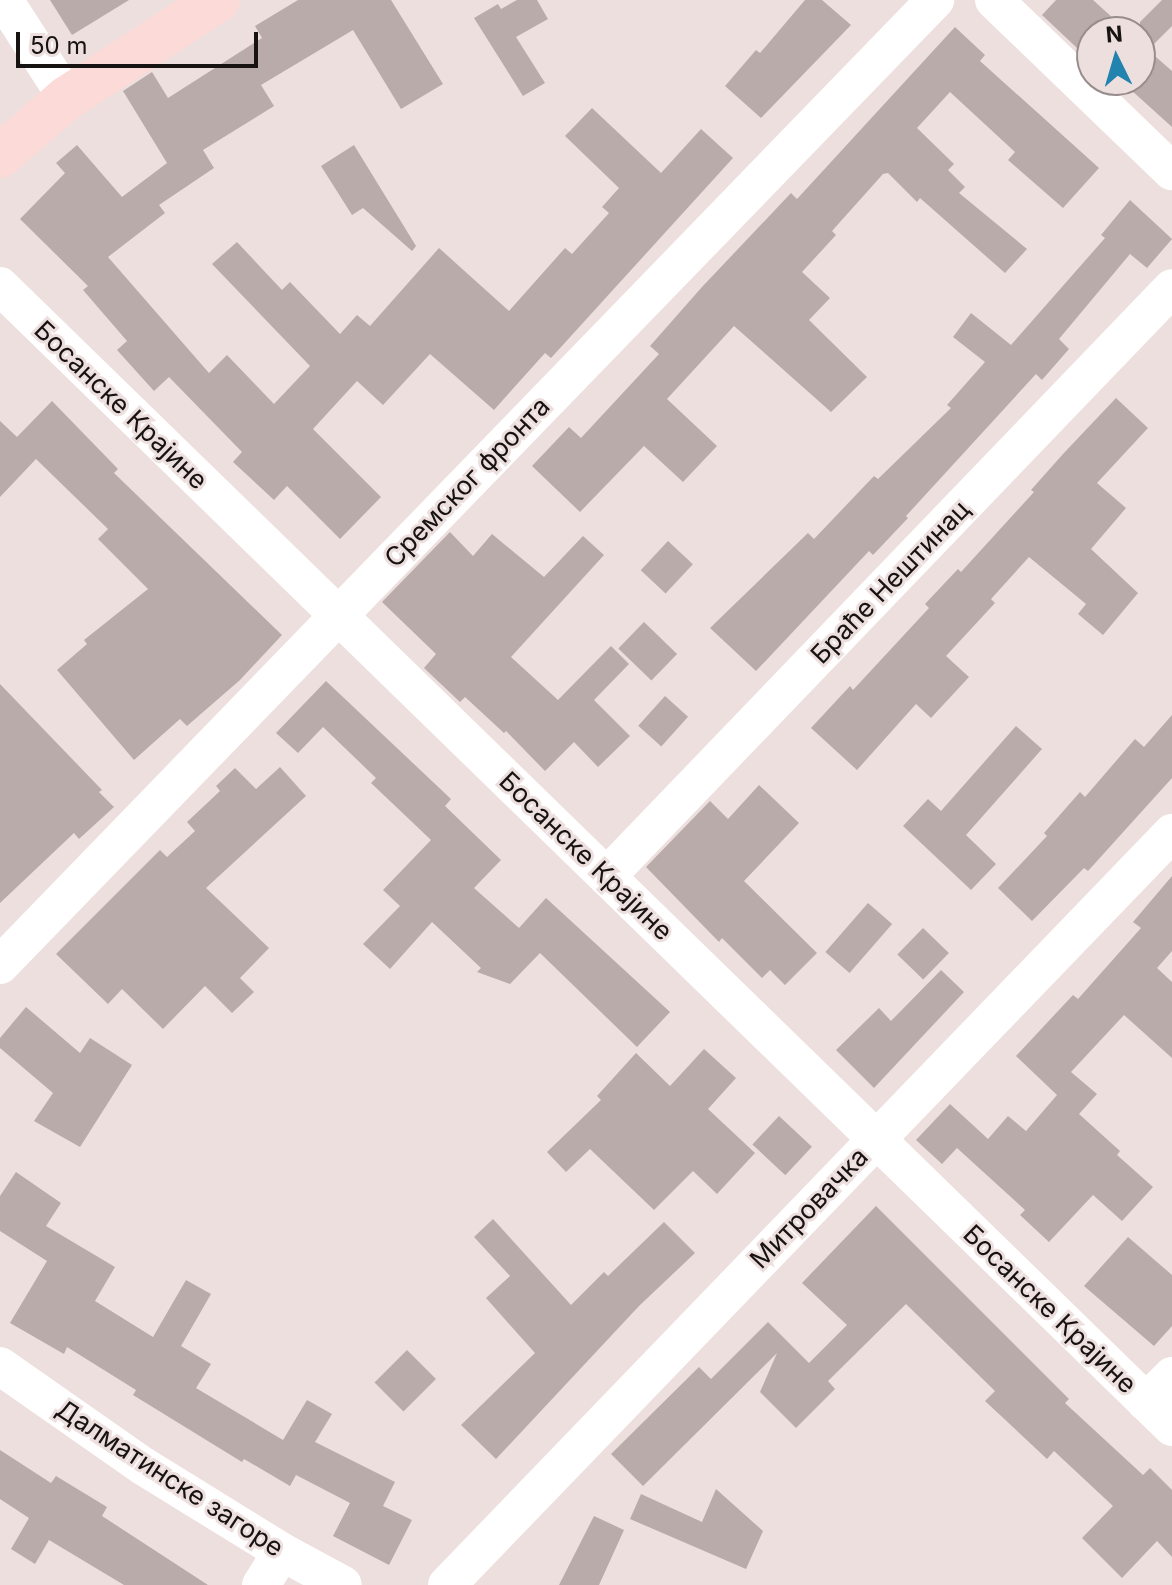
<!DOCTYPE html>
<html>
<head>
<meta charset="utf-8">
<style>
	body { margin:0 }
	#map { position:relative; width:1172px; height:1585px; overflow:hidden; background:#eddfde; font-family:Inter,sans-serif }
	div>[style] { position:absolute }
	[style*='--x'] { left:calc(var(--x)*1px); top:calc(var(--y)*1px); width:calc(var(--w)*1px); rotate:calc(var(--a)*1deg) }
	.building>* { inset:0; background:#b8abaa; transform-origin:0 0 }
	.street>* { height:38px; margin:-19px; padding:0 19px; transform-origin:19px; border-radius:19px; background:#fff }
	.secondary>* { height:44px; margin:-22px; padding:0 22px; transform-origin:22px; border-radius:22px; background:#fcdad8 }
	span { translate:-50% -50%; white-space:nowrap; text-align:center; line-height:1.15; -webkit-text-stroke:6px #eddfde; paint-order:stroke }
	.street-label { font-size:26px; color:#171312 }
	.north { position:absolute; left:1076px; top:16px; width:80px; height:80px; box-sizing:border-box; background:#eddfde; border:2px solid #978d8c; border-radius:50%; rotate:355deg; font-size:22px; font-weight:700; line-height:32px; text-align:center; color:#171312 }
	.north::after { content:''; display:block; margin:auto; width:28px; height:36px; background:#2183ae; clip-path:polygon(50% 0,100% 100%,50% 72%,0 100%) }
	.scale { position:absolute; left:16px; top:32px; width:242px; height:36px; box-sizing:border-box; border:4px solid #171312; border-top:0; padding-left:10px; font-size:24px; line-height:28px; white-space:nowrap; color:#171312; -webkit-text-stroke:6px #eddfde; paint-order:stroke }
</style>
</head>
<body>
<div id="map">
	<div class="building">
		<div style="clip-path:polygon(50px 0,129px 0,72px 35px)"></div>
		<div style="clip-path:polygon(298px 0,391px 0,443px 84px,401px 109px,353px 30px,261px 85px,274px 106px,203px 150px,214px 168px,159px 205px,165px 213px,108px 257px,209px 373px,227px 355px,274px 404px,310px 366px,212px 264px,237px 242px,282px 290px,290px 282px,340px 334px,357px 315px,370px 326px,439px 248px,509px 311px,565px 248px,572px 254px,609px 213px,602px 207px,619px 188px,565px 136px,592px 108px,661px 173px,701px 129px,733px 158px,551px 358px,545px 353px,494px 410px,430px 354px,383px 405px,357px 381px,313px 429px,381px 497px,340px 539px,287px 486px,274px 500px,233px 462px,242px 452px,169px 377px,154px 391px,117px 350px,127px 341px,83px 290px,88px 286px,20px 219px,65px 173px,56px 163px,77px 145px,122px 197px,167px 163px,123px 91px,152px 72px,168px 98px,262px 38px,255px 26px)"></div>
		<div style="clip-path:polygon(517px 0,537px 0,548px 19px,516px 37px,545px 83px,523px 96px,474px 18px,498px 4px,501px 9px)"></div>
		<div style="clip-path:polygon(805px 0,822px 0,851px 25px,761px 118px,725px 86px,756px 50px,760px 53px)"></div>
		<div style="clip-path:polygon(1056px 0,1093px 0,1114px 19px,1103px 32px,1092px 32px,1092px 43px,1087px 48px,1077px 48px,1042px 15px)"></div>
		<div style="clip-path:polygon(1162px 0,1172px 0,1172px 26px,1148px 50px,1172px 71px,1172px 127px,1120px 80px,1140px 80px,1140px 22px)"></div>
		<div style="clip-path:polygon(955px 27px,985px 55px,980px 61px,1099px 168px,1063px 208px,1008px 160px,1015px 152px,950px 92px,917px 128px,954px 164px,948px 170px,965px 187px,959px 193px,1027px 249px,1005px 273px,920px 198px,917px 202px,888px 173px,883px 174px,832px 231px,836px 235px,802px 272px,830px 298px,809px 320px,867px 377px,831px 412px,734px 326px,667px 399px,717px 446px,683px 482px,644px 446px,580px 512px,532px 466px,569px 427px,581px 438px,659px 354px,650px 346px,702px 287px,791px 193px,797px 199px)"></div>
		<div style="clip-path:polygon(354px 145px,416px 246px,412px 251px,363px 208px,352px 215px,321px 166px)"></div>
		<div style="clip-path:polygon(1130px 200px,1172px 239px,1147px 268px,1130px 254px,1059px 339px,1069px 349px,1042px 380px,1036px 374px,906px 516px,908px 518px,873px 555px,869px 551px,756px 671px,710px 628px,808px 533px,814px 539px,874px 476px,878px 479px,951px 408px,947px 405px,985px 362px,953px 337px,971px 313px,1011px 345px,1105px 238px,1101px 235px)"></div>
		<div style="clip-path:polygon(1116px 398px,1148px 428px,1097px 483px,1126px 508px,1091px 549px,1138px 593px,1103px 635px,1078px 614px,1086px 604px,1029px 557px,991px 599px,995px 603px,946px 656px,969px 677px,931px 718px,916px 704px,857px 770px,811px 728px,850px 686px,853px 690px,929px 608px,925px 604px,958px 569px,961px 572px,1034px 492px,1031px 490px,1063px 454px)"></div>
		<div style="clip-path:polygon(52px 401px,118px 469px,114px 473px,282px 635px,240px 680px,187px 726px,180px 719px,134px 760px,57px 670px,87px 644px,84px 640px,148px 589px,98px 539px,108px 529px,36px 459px,0 497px,0 421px,17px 437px)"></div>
		<div style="clip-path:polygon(450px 532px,473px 556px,492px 534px,544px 577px,583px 536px,604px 555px,511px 657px,558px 700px,611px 646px,629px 664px,594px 700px,630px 736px,598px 767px,574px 742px,545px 771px,506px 731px,504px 733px,465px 697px,460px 702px,424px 668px,436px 654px,382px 602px)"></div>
		<div style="left:668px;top:541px;width:34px;height:40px;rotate:43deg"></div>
		<div style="left:644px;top:622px;width:46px;height:37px;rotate:44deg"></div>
		<div style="clip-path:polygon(326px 681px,451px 799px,445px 806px,501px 860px,474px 888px,519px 928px,546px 898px,670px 1012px,637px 1047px,540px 953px,510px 984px,477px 972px,481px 968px,432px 922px,390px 969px,363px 944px,400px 906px,383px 890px,431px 840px,371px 783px,376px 778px,323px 727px,298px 753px,276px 733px)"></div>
		<div style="clip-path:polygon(0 684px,102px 790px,99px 792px,114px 807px,79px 839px,74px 833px,0 903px)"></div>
		<div style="left:665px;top:696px;width:31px;height:40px;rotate:42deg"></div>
		<div style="clip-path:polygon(1172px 715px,1172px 778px,1088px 871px,1084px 868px,1032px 921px,998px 888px,1047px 836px,1044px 833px,1080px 792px,1085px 797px,1135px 739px,1144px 747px)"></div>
		<div style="clip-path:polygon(1016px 726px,1042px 749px,966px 835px,996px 864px,971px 890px,903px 826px,928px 799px,941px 811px)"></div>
		<div style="clip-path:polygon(280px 767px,306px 796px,206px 888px,269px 948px,240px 978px,254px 992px,232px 1013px,205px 986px,163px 1029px,122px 989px,108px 1004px,56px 954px,160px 850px,167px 857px,195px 831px,187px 822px,220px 791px,216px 786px,235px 768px,256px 789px)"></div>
		<div style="clip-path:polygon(759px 785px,799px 823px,744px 881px,817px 953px,785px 985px,770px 970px,762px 978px,722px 938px,719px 942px,646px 867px,710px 801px,728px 819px)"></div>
		<div style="clip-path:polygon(1172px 876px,1172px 951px,1157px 968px,1172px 982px,1172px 1058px,1124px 1015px,1071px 1072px,1097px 1094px,1079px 1114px,1120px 1151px,1117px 1155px,1153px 1187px,1122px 1221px,1093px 1195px,1049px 1242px,1020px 1215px,1025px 1210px,957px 1148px,942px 1164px,916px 1140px,950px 1104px,988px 1139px,1008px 1116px,1026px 1131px,1057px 1095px,1016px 1056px,1073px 995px,1078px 999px,1141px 928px,1133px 922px)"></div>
		<div style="left:868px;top:903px;width:32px;height:65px;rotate:41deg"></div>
		<div style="left:923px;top:928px;width:36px;height:37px;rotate:44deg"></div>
		<div style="clip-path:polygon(941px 970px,964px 992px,874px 1088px,836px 1050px,879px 1008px,891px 1021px)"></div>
		<div style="clip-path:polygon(26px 1007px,80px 1053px,90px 1038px,132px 1065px,80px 1147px,34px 1121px,53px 1093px,0 1048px,0 1038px)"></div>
		<div style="clip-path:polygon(704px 1049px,736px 1078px,708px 1109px,755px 1153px,717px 1194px,693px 1171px,654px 1210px,590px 1149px,566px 1172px,547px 1152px,601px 1100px,597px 1096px,636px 1053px,670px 1086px)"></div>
		<div style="left:779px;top:1116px;width:45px;height:39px;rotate:43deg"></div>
		<div style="clip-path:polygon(16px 1172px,61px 1203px,46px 1226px,115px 1267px,95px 1301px,153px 1337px,186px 1280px,211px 1294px,181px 1346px,211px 1364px,196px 1388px,283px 1440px,307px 1400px,332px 1414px,315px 1442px,395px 1482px,383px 1506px,412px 1520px,389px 1565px,333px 1536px,350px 1503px,296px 1475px,290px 1486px,244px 1459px,242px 1462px,133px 1395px,136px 1390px,67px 1347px,64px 1354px,10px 1323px,47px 1261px,0 1231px,0 1196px)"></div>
		<div style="clip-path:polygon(876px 1206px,1069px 1399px,1065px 1403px,1143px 1475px,1150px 1468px,1172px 1490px,1172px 1557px,1157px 1541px,1122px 1578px,1082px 1538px,1113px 1506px,1054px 1451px,1047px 1459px,985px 1401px,995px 1391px,906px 1304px,828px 1381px,835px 1389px,796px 1428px,760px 1392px,777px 1353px,643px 1486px,611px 1454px,699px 1367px,711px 1379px,768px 1322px,809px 1363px,847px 1325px,802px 1283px)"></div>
		<div style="clip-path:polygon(493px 1219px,571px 1305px,604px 1272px,608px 1276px,664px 1222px,695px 1253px,639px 1306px,496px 1459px,461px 1425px,535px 1353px,486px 1298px,510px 1276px,474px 1237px)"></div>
		<div style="clip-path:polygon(1128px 1237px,1172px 1275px,1172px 1326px,1154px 1346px,1084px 1286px)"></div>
		<div style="left:407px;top:1350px;width:41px;height:46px;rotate:45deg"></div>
		<div style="clip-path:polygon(0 1450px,51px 1483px,56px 1476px,107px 1507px,102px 1516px,208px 1585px,124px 1585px,49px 1540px,35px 1564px,11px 1549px,29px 1518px,0 1499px)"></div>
		<div style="clip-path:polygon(716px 1489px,763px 1531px,746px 1569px,630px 1519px,641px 1494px,702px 1522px)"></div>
		<div style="clip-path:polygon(594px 1516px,624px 1530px,599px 1585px,559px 1585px)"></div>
	</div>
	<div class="street">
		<div style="--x:4;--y:0;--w:117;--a:57.3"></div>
		<div style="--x:994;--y:0;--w:247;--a:43.9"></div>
		<div style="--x:0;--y:286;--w:1636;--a:44.23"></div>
		<div style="--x:607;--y:876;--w:815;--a:-46.14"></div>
		<div style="--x:0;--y:965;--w:1344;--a:-45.9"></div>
		<div style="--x:0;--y:1366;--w:174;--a:35"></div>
		<div style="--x:143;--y:1466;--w:163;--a:31.7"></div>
		<div style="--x:282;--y:1552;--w:69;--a:28.4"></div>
		<div style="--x:1146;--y:1402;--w:37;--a:-45"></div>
		<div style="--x:261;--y:1585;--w:39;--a:-58"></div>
		<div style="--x:447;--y:1585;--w:1045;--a:-46.05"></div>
	</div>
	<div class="secondary">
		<div style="--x:0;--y:156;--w:89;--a:-40.9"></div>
		<div style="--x:67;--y:98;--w:180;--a:-33"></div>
	</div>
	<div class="street-label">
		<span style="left:121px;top:405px;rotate:44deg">Босанске Крајине</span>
		<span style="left:467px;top:482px;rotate:-46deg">Сремског фронта</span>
		<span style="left:890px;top:582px;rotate:-46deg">Браће Нештинац</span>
		<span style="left:586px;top:856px;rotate:44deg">Босанске Крајине</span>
		<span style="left:809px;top:1208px;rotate:-46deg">Митровачка</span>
		<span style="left:1050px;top:1309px;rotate:44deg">Босанске Крајине</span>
		<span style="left:170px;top:1478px;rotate:33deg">Далматинске загоре</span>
	</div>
	<div class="north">N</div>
	<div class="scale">50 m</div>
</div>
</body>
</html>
